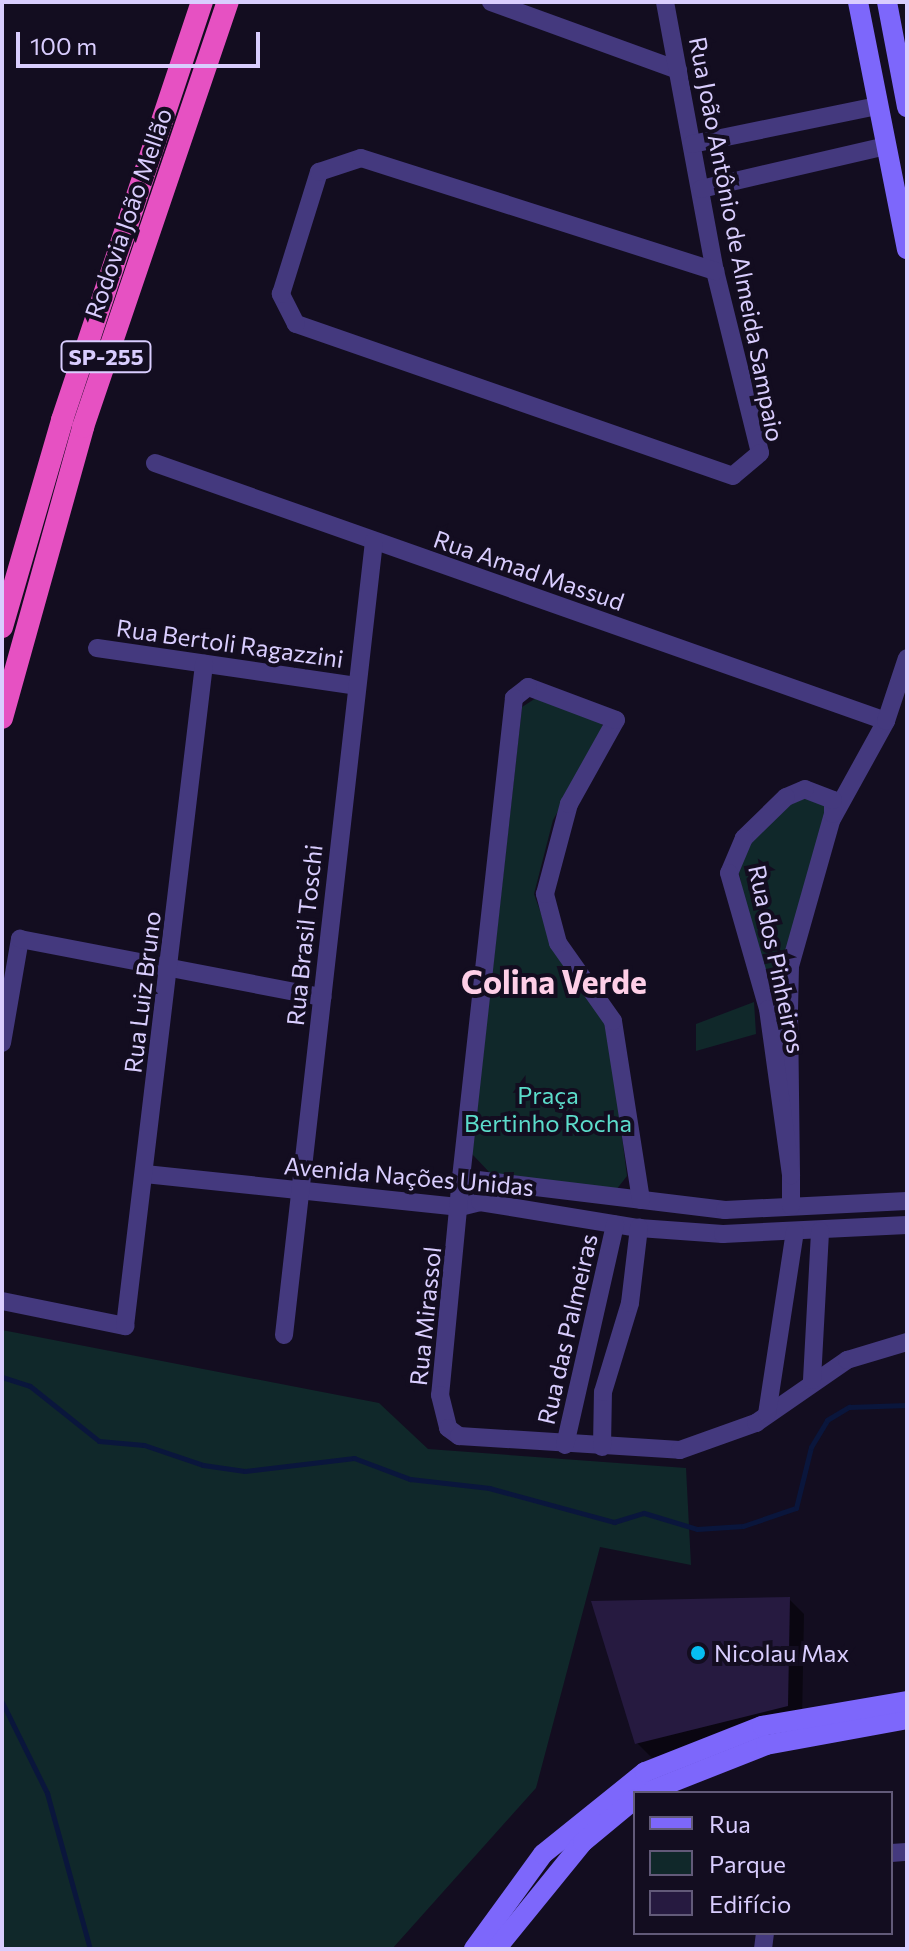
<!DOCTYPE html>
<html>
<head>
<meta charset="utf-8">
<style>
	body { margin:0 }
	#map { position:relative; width:909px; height:1951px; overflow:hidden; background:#130d20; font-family:Commissioner,sans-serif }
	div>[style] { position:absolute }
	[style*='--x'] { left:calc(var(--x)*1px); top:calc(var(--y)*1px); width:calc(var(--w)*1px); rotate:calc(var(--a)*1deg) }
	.green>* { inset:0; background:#10282a }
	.shadow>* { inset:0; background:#0007 }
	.stream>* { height:5px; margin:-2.5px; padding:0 2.5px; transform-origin:2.5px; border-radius:2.5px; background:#0a163c }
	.building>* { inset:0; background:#261a40 }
	.minor>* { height:18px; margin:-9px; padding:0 9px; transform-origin:9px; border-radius:9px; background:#44397e }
	.secondary>* { height:20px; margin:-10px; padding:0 10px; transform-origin:10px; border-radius:10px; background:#7d67fb }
	.trunk>* { height:22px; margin:-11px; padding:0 11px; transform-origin:11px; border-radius:11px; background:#e651c2 }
	.dots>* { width:22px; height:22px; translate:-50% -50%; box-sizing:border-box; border:4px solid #130d20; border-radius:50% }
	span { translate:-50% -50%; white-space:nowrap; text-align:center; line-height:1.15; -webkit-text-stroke:8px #130d20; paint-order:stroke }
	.shield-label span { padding:2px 6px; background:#130d20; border:2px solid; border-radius:6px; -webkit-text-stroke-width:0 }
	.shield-label { font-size:22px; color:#d9cdfe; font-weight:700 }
	.street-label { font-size:24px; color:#d9cdfe }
	.park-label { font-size:24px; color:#5cdccb }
	.poi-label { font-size:24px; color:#d9cdfe }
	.left { translate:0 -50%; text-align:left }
	.district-label { font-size:32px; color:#fecfe7; font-weight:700 }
	.frame { position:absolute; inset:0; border:4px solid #d9cdfe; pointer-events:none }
	.legend { position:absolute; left:633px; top:1791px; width:260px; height:144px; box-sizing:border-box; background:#130d20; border:2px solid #625a79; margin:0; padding:10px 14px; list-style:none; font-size:24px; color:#d9cdfe }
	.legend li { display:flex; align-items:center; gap:16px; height:40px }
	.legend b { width:40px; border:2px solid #625a79 }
	.scale { position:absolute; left:16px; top:32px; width:244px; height:36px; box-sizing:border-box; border:4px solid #d9cdfe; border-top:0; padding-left:10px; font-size:24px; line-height:28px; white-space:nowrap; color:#d9cdfe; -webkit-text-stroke:6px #130d20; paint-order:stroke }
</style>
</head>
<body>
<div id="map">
	<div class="green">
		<div style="clip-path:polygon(536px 698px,599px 720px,605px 730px,553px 820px,534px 894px,553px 947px,608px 1026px,627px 1176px,616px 1190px,491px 1174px,472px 1154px,522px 707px)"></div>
		<div style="clip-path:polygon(806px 794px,829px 803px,786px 965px,786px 1105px,736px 858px,789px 801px)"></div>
		<div style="clip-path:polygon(754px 1002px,756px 1034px,696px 1051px,696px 1024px)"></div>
		<div style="clip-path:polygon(2px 1330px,379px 1403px,428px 1449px,686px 1468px,691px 1565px,600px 1547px,536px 1788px,392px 1949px,2px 1949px)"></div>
	</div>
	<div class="shadow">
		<div style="clip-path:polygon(789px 1599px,804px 1614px,802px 1721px,652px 1758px,637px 1743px)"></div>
	</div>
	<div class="stream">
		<div style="--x:2;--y:1377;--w:29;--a:18"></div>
		<div style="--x:30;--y:1386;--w:88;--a:38.6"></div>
		<div style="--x:99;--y:1441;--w:45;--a:5.1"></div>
		<div style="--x:144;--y:1445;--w:62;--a:18.7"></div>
		<div style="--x:203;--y:1465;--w:42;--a:8.1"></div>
		<div style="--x:245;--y:1471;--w:110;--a:-6.8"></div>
		<div style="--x:354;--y:1458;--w:60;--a:20.6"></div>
		<div style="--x:410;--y:1479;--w:80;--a:6.5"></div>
		<div style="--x:489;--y:1488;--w:130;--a:15.2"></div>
		<div style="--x:614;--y:1522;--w:31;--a:-17"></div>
		<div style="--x:644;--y:1513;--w:55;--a:16.8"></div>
		<div style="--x:697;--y:1529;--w:46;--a:-3.7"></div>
		<div style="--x:743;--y:1526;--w:56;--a:-18.8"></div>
		<div style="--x:796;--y:1508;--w:63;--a:-76.2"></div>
		<div style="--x:811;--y:1447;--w:31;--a:-59"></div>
		<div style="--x:827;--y:1420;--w:26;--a:-31"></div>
		<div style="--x:849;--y:1407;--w:58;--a:-2"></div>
		<div style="--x:2;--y:1702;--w:102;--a:63.7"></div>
		<div style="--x:47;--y:1793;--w:162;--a:74.6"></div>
	</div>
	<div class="building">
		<div style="clip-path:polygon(790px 1597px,788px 1706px,635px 1744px,591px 1601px)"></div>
	</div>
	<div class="minor">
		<div style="--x:491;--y:2;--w:199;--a:20"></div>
		<div style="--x:665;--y:2;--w:274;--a:79.5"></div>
		<div style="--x:715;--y:271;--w:187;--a:76.1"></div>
		<div style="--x:760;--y:453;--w:35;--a:140"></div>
		<div style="--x:733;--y:476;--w:463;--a:-160.8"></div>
		<div style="--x:296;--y:324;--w:34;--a:-117"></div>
		<div style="--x:281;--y:294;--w:128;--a:-72.7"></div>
		<div style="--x:319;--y:172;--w:44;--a:-18.4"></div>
		<div style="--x:361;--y:158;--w:372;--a:17.7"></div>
		<div style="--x:692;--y:144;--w:189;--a:-11.6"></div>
		<div style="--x:701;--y:189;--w:190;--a:-13.1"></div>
		<div style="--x:155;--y:463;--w:775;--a:19.44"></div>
		<div style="--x:97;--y:648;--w:262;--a:8.3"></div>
		<div style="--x:832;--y:819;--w:112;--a:-61.1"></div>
		<div style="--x:886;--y:721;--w:66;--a:-71.6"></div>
		<div style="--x:2;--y:1043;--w:106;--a:-80.2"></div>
		<div style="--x:20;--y:939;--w:308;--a:10.9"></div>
		<div style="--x:145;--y:1174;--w:317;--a:6"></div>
		<div style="--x:460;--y:1207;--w:21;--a:-14"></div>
		<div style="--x:480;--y:1202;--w:161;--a:9.3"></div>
		<div style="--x:639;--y:1228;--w:84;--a:4.1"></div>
		<div style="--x:723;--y:1234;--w:184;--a:-2.8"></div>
		<div style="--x:461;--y:1178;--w:266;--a:6.9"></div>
		<div style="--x:725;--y:1210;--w:182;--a:-2.8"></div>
		<div style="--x:641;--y:1200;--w:181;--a:-98.9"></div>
		<div style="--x:613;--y:1021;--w:95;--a:-125.2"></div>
		<div style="--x:558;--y:943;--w:51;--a:-104.9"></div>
		<div style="--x:545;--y:894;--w:93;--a:-75.1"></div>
		<div style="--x:569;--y:804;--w:96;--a:-60.8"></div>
		<div style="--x:616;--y:720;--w:94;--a:-159.4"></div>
		<div style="--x:528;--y:687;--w:18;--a:142"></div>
		<div style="--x:514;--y:698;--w:483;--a:96.3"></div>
		<div style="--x:461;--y:1178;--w:218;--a:95.5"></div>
		<div style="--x:440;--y:1395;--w:34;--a:76"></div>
		<div style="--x:448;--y:1428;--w:14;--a:36"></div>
		<div style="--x:459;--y:1436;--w:221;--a:3.6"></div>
		<div style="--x:680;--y:1450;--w:81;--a:-19.6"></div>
		<div style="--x:756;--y:1423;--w:111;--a:-34.7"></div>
		<div style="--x:847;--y:1360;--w:63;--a:-16.7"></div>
		<div style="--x:791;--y:1206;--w:31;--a:-90"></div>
		<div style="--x:791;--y:1175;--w:165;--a:-90.7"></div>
		<div style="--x:789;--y:1010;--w:44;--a:-88.7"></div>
		<div style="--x:790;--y:966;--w:158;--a:-74.2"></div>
		<div style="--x:833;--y:814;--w:14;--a:-90"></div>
		<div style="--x:833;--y:800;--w:30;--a:-159"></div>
		<div style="--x:805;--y:789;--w:21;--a:157"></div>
		<div style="--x:786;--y:797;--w:59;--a:135.7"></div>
		<div style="--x:744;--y:838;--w:38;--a:113"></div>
		<div style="--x:729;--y:873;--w:141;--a:74"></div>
		<div style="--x:768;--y:1009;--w:168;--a:82.1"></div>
		<div style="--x:2;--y:1301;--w:126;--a:11.5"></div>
		<div style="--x:125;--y:1326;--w:667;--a:-83.19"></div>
		<div style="--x:284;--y:1335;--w:799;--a:-83.53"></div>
		<div style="--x:812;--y:1380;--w:149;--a:-86.9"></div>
		<div style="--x:767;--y:1414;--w:184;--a:-81.3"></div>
		<div style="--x:565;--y:1445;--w:226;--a:-77.2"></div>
		<div style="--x:602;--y:1447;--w:55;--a:-89"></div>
		<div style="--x:603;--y:1392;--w:93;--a:-73.1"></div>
		<div style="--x:630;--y:1303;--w:76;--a:-83.2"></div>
		<div style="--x:891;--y:1853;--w:16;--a:-4"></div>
		<div style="--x:763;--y:1949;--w:16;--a:-83"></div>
	</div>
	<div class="secondary">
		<div style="--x:858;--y:2;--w:252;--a:78.8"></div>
		<div style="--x:887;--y:2;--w:107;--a:79.2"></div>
		<div style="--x:645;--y:1793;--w:130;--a:-21.6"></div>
		<div style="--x:766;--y:1745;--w:143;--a:-10.4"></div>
		<div style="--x:474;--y:1949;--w:117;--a:-54"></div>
		<div style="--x:543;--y:1854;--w:131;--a:-38.8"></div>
		<div style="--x:645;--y:1772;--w:126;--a:-21.5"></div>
		<div style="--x:762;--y:1726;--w:147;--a:-9.8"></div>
		<div style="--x:496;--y:1949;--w:138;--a:-50.9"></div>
		<div style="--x:583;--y:1842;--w:67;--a:-39.6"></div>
	</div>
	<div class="trunk">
		<div style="--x:2;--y:627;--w:216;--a:-73.8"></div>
		<div style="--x:62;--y:420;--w:441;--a:-71.5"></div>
		<div style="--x:2;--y:718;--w:302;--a:-74.4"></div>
		<div style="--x:83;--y:427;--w:449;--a:-71.2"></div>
	</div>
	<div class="dots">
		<div style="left:698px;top:1653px;background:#06bdf2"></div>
	</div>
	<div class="shield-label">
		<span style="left:106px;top:357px">SP-255</span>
	</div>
	<div class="street-label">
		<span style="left:128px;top:213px;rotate:-71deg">Rodovia João Mellão</span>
		<span style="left:737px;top:239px;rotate:79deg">Rua João Antônio de Almeida Sampaio</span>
		<span style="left:529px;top:570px;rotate:19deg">Rua Amad Massud</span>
		<span style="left:230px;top:643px;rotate:8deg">Rua Bertoli Ragazzini</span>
		<span style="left:304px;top:935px;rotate:-84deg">Rua Brasil Toschi</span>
		<span style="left:777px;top:959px;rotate:78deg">Rua dos Pinheiros</span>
		<span style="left:142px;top:992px;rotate:-83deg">Rua Luiz Bruno</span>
		<span style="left:409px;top:1176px;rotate:5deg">Avenida Nações Unidas</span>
		<span style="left:425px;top:1316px;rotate:-84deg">Rua Mirassol</span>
		<span style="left:567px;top:1329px;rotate:-77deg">Rua das Palmeiras</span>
	</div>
	<div class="park-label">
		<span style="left:548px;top:1109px">Praça<br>Bertinho Rocha</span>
	</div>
	<div class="poi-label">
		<span class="left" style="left:714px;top:1653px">Nicolau Max</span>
	</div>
	<div class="district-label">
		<span style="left:554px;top:981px">Colina Verde</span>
	</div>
	<div class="frame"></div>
	<ul class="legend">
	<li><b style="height:10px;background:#7d67fb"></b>Rua</li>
	<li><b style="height:22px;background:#10282a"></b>Parque</li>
	<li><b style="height:22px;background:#261a40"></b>Edifício</li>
	</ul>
	<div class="scale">100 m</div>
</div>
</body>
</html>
